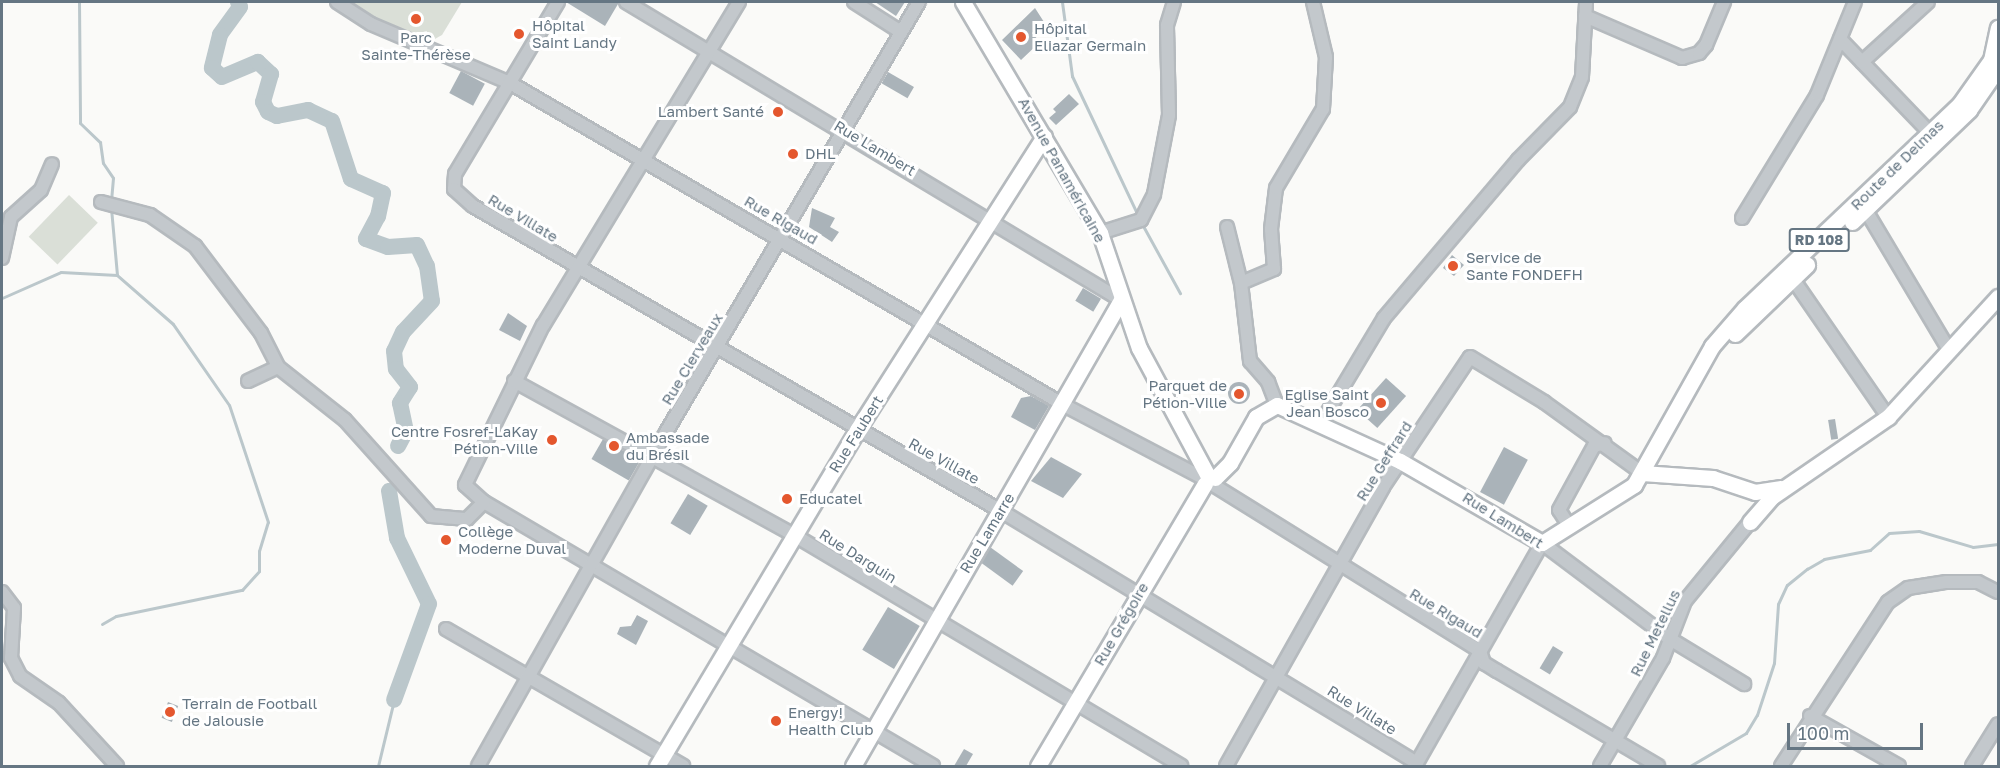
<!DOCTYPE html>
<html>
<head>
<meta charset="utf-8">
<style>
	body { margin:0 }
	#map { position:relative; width:2000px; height:768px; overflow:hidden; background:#fafaf8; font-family:"Golos Text",sans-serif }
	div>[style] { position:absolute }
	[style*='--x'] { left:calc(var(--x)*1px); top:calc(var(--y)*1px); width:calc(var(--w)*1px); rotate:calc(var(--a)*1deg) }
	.green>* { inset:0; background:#dadfd7; transform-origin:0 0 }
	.stream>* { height:3px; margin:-1.5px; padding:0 1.5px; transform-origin:1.5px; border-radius:1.5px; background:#bbc7cb }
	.river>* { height:16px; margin:-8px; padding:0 8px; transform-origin:8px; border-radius:8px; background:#bbc7cb }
	.building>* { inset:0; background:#aab3b9; transform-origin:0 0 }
	.round { border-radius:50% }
	.roads { filter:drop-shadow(2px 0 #b5babe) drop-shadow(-2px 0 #b5babe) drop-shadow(0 2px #b5babe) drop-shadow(0 -2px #b5babe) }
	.minor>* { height:12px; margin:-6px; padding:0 6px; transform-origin:6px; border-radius:6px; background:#c3c8cc }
	.major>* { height:15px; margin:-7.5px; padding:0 7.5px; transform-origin:7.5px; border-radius:7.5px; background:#fff }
	.dots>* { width:16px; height:16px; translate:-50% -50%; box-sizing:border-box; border:3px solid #fff; border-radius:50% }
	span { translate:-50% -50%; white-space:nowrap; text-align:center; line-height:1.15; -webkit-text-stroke:6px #fff; paint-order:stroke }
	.shield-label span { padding:2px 4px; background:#fff; border:2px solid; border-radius:4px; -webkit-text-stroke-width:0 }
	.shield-label { font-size:14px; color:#657683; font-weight:700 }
	.poi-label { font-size:15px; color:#657683 }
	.left { translate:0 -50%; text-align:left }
	.right { translate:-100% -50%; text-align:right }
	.street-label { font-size:15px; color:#657683 }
	.frame { position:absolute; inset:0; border:3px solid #657683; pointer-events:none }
	.scale { position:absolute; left:1787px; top:723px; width:136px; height:27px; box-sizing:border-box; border:3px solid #657683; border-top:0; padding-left:8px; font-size:18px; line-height:21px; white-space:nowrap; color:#657683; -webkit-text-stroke:4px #fff; paint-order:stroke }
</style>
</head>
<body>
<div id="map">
	<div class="green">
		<div style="clip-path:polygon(348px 2px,462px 2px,442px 35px,433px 40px,412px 37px)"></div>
		<div style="left:69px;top:195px;width:40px;height:58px;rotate:44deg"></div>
	</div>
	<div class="stream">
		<div style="--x:79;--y:2;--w:121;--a:89.5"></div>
		<div style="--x:80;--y:123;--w:28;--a:44"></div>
		<div style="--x:100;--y:142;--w:21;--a:82"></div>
		<div style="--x:103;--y:163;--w:18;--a:56"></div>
		<div style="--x:113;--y:178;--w:23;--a:95"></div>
		<div style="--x:1062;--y:2;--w:75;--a:82.3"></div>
		<div style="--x:1072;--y:76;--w:157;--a:64.7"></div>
		<div style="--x:1142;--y:224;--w:79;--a:61.2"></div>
		<div style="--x:2;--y:298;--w:64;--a:-23.8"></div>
		<div style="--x:61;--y:272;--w:56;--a:3.1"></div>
		<div style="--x:117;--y:275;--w:67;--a:-95.1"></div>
		<div style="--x:102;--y:624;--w:16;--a:-30"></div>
		<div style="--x:116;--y:616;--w:129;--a:-11.7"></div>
		<div style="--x:242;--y:590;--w:25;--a:-48"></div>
		<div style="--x:259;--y:571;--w:20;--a:-90"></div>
		<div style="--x:259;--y:551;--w:30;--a:-73"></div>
		<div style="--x:268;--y:522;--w:123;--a:-108.4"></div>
		<div style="--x:229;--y:405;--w:98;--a:-124.7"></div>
		<div style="--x:173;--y:324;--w:74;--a:-138.8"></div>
		<div style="--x:378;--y:766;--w:68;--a:-76.4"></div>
		<div style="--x:1690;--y:766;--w:65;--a:-30.5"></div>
		<div style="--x:1746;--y:733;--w:21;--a:-59"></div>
		<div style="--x:1757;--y:715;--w:55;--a:-71.9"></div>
		<div style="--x:1774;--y:663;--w:59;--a:-86.1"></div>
		<div style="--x:1778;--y:604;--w:21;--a:-65"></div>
		<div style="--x:1787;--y:585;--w:26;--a:-39"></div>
		<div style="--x:1807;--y:569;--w:20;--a:-30"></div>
		<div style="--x:1824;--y:559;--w:47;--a:-11.1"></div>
		<div style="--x:1870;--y:550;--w:25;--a:-42"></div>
		<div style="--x:1889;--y:533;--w:30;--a:-4"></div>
		<div style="--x:1919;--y:531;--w:56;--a:16.5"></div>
		<div style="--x:1973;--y:547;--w:25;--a:-7"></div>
	</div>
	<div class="river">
		<div style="--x:238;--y:2;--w:5;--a:68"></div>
		<div style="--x:240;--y:7;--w:34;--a:126"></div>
		<div style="--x:220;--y:35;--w:34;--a:104"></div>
		<div style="--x:212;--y:68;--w:13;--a:42"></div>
		<div style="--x:222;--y:77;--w:39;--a:-23"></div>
		<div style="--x:258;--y:62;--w:18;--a:43"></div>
		<div style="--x:271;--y:74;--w:29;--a:106"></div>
		<div style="--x:263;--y:102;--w:11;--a:63"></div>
		<div style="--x:268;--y:112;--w:10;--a:24"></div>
		<div style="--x:277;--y:116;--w:32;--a:-11"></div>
		<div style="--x:308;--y:110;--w:26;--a:25"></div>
		<div style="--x:332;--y:121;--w:61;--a:71.9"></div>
		<div style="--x:351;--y:179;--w:35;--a:24"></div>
		<div style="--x:383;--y:193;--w:24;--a:102"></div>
		<div style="--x:378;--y:216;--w:26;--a:118"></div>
		<div style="--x:366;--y:239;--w:23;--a:20"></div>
		<div style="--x:388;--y:247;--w:29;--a:-4"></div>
		<div style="--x:417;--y:245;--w:23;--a:65"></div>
		<div style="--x:427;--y:266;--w:35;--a:82"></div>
		<div style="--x:432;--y:301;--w:42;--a:133.1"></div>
		<div style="--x:403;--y:332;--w:21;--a:115"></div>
		<div style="--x:394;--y:351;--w:18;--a:84"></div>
		<div style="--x:396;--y:369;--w:23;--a:52"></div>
		<div style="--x:410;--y:387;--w:19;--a:122"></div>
		<div style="--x:400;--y:403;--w:29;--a:78"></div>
		<div style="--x:406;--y:431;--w:17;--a:118"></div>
		<div style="--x:389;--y:491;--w:48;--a:80.3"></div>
		<div style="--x:397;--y:538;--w:73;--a:64.1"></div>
		<div style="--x:429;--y:604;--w:102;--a:110"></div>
	</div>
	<div class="building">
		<div style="clip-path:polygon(566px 2px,618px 2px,618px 4px,605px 26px)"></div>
		<div style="clip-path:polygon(875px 2px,905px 2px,896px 16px)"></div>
		<div style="clip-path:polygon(1035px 8px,1044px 22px,1032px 33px,1040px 42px,1021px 60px,1002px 40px)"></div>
		<div style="left:461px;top:71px;width:27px;height:25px;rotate:28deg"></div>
		<div style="left:888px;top:72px;width:30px;height:13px;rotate:30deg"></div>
		<div style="clip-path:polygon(1069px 94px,1079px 104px,1056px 125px,1049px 118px,1056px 112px,1053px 109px)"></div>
		<div style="clip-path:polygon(812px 208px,835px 218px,830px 227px,839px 232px,832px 242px,809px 227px)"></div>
		<div style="clip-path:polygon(1452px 255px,1464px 265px,1454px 276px,1443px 268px)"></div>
		<div style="left:1083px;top:288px;width:21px;height:15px;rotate:31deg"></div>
		<div style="clip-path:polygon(508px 313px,527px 326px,520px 341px,499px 330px)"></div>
		<div style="left:1386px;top:378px;width:27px;height:43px;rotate:42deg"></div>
		<div class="round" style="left:1228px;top:382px;width:22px;height:22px"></div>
		<div style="clip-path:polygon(1031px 396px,1049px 406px,1035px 430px,1011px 417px,1021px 398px)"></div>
		<div style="left:1835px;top:419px;width:20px;height:7px;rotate:81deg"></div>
		<div style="left:603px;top:439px;width:43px;height:23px;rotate:30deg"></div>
		<div style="left:1504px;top:447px;width:27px;height:51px;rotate:28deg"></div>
		<div style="clip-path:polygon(1051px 457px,1082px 474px,1063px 498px,1031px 481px)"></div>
		<div style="left:688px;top:494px;width:23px;height:34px;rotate:31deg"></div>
		<div style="left:990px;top:547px;width:41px;height:18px;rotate:36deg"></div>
		<div style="left:888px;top:607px;width:37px;height:50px;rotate:31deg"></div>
		<div style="clip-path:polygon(637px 615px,648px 621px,636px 645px,617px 634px,620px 627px,631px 626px)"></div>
		<div style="left:1553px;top:646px;width:12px;height:26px;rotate:31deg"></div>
		<div style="left:168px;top:702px;width:11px;height:17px;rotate:22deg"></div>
		<div style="clip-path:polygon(964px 749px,973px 754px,966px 766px,954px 766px)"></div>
	</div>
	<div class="roads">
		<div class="minor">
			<div style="--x:337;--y:2;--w:40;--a:32.9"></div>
			<div style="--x:371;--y:24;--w:151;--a:23"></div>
			<div style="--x:510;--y:83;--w:641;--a:30.17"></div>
			<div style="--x:1064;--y:405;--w:159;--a:27.7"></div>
			<div style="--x:558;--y:2;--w:200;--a:120.9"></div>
			<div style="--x:455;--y:174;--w:15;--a:94"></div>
			<div style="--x:454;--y:189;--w:25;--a:42"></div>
			<div style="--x:473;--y:206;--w:610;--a:30.01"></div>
			<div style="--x:1001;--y:511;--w:486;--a:31.2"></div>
			<div style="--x:626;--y:2;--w:578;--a:31.05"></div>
			<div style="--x:739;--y:2;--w:378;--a:121.2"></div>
			<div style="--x:543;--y:325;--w:178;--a:116"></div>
			<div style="--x:465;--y:485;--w:25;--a:42"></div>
			<div style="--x:484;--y:502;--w:521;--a:30.45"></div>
			<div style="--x:854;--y:2;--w:56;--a:32.6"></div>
			<div style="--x:1585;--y:16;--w:106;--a:23.4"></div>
			<div style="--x:1682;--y:58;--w:18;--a:-16"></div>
			<div style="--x:1699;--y:53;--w:11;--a:-49"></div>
			<div style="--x:1706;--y:45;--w:47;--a:-67.3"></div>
			<div style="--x:1840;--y:39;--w:130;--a:46.2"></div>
			<div style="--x:1862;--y:62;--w:89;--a:-42.3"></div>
			<div style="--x:101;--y:202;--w:51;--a:14.9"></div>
			<div style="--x:150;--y:215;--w:55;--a:34.6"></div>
			<div style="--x:195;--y:246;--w:109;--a:52.8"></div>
			<div style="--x:261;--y:333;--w:38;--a:63"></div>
			<div style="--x:278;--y:367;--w:85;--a:38.3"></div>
			<div style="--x:345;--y:420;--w:129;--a:48.1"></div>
			<div style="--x:431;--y:516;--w:36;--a:5"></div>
			<div style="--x:467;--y:519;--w:24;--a:-45"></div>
			<div style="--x:1862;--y:204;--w:170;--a:59.2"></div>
			<div style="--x:1742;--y:218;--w:144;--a:-58.6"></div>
			<div style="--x:1817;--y:95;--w:100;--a:-67.8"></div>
			<div style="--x:1227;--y:227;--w:58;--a:76"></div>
			<div style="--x:1241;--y:283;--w:79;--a:83.4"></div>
			<div style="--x:1250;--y:361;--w:28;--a:49"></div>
			<div style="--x:1268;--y:382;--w:25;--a:69"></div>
			<div style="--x:1100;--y:233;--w:43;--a:-17.6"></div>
			<div style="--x:1141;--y:220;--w:29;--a:-63"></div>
			<div style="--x:1154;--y:194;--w:80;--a:-79.2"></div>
			<div style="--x:1169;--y:115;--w:90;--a:-91.3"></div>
			<div style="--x:1167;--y:25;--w:24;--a:-73"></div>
			<div style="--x:2;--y:258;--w:42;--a:-77.6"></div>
			<div style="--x:11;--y:217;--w:40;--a:-42"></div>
			<div style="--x:41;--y:190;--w:28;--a:-67"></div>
			<div style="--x:1788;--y:272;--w:176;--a:55.4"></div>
			<div style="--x:1241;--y:283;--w:36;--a:-23"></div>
			<div style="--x:1274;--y:269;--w:40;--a:-94.3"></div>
			<div style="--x:1271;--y:229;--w:41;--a:-83"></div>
			<div style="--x:1276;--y:188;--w:92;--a:-59.3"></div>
			<div style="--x:1323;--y:109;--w:52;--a:-86.7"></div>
			<div style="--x:1326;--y:57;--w:57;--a:-103.3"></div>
			<div style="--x:248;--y:381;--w:33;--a:-25"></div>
			<div style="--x:514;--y:381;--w:320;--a:28.8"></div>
			<div style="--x:794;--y:535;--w:451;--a:30.8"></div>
			<div style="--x:1321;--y:423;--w:122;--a:-59"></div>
			<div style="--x:1384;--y:318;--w:207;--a:-49.7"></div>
			<div style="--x:1518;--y:160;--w:74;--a:-45.5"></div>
			<div style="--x:1570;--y:107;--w:32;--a:-68"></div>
			<div style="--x:1582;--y:77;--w:75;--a:-86.9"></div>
			<div style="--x:1215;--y:486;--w:312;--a:31.9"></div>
			<div style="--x:1480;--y:651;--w:13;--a:72"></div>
			<div style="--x:1484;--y:663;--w:15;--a:32"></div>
			<div style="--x:1497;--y:671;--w:187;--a:30.5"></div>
			<div style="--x:1570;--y:527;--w:20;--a:-123"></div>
			<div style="--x:1559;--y:510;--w:73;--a:-61.3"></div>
			<div style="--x:1594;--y:446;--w:11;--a:-15"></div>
			<div style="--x:2;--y:592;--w:20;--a:53"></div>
			<div style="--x:14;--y:608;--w:50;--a:93.4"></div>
			<div style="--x:11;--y:658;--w:20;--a:63"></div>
			<div style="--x:20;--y:676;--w:47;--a:34.7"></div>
			<div style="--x:59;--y:703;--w:86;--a:47.4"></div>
			<div style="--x:446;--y:629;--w:274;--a:30"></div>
			<div style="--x:1810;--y:716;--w:102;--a:29.3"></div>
			<div style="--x:478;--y:766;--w:381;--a:-60.6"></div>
			<div style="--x:665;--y:434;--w:501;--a:-59.55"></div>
			<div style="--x:1226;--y:766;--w:320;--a:-60.6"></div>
			<div style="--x:1383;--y:487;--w:156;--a:-56.2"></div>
			<div style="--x:1470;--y:357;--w:87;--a:31.3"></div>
			<div style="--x:1544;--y:402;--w:121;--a:35.9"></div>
			<div style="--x:1415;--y:766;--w:257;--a:-60.3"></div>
			<div style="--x:1542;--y:543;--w:160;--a:36.9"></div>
			<div style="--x:1670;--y:639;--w:87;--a:31.3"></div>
			<div style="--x:1600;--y:766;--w:125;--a:-59.7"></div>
			<div style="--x:1663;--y:658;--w:61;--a:-68.9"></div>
			<div style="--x:1685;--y:601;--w:102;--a:-50.6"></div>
			<div style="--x:1781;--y:766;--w:196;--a:-56.9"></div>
			<div style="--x:1888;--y:602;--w:24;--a:-35"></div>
			<div style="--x:1908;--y:588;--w:39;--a:-9"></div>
			<div style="--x:1947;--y:582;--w:31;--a:0"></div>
			<div style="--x:1978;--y:582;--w:22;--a:27"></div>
			<div style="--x:1972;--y:766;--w:49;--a:-58.2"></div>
		</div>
		<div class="major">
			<div style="--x:963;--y:2;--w:269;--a:59.3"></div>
			<div style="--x:1100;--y:233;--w:121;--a:71.3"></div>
			<div style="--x:1139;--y:348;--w:145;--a:61.7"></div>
			<div style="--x:1852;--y:222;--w:162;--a:-43.7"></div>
			<div style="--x:1969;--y:110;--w:51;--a:-55.4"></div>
			<div style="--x:1735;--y:334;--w:100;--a:-43.8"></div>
			<div style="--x:1642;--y:473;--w:71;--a:4"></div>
			<div style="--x:1713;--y:478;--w:44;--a:18.4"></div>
			<div style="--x:1755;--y:492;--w:25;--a:-9"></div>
			<div style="--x:1215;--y:478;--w:21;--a:-45"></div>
			<div style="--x:1230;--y:463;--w:53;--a:-60.5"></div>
			<div style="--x:1256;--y:417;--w:24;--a:-30"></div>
			<div style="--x:1277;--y:405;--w:135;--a:24.5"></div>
			<div style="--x:1400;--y:461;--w:164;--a:30"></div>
			<div style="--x:1542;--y:543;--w:109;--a:-32.2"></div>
			<div style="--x:1634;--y:485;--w:159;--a:-60.7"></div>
			<div style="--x:1712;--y:346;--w:50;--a:-49"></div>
			<div style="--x:1745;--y:308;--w:295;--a:-43.5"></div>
			<div style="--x:1959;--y:105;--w:55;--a:-54.6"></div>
			<div style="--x:1991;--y:60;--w:33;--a:-78"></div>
			<div style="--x:1750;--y:522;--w:35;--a:-49"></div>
			<div style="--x:1773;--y:496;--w:140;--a:-34.5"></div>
			<div style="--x:1888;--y:417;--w:163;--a:-47.5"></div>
			<div style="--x:657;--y:766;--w:391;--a:-59.2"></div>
			<div style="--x:857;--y:430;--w:348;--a:-57.5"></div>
			<div style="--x:853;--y:766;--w:538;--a:-60.1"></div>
			<div style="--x:1038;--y:766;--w:328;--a:-59.4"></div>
		</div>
	</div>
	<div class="dots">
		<div style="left:416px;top:19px;background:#e4572e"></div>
		<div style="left:519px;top:34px;background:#e4572e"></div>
		<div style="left:1021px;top:37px;background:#e4572e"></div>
		<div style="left:778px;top:112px;background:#e4572e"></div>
		<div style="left:793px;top:154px;background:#e4572e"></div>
		<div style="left:1453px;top:266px;background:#e4572e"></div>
		<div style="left:1239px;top:394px;background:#e4572e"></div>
		<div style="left:1381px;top:403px;background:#e4572e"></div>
		<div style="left:552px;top:440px;background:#e4572e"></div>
		<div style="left:614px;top:446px;background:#e4572e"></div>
		<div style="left:787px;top:499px;background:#e4572e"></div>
		<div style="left:446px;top:540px;background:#e4572e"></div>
		<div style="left:170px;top:712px;background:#e4572e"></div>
		<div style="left:776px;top:721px;background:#e4572e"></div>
	</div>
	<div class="shield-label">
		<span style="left:1819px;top:240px">RD 108</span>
	</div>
	<div class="poi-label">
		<span class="left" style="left:532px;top:34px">Hôpital<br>Saint Landy</span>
		<span class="left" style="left:1034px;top:37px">Hôpital<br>Eliazar Germain</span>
		<span style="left:416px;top:46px">Parc<br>Sainte-Thérèse</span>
		<span class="right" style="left:764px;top:112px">Lambert Santé</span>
		<span class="left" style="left:805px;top:154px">DHL</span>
		<span class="left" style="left:1466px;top:266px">Service de<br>Sante FONDEFH</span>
		<span class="right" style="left:1227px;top:394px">Parquet de<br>Pétion-Ville</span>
		<span class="right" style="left:1369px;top:403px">Eglise Saint<br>Jean Bosco</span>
		<span class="right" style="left:538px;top:440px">Centre Fosref-LaKay<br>Pétion-Ville</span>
		<span class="left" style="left:626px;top:446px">Ambassade<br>du Brésil</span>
		<span class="left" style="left:799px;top:499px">Educatel</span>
		<span class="left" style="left:458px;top:540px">Collège<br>Moderne Duval</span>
		<span class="left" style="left:182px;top:712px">Terrain de Football<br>de Jalousie</span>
		<span class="left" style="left:788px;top:721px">Energy!<br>Health Club</span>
	</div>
	<div class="street-label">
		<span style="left:875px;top:148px;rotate:31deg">Rue Lambert</span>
		<span style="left:1897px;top:165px;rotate:-44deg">Route de Delmas</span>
		<span style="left:1062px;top:170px;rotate:61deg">Avenue Panaméricaine</span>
		<span style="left:523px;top:218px;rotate:31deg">Rue Villate</span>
		<span style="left:781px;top:220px;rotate:30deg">Rue Rigaud</span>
		<span style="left:692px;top:359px;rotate:-59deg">Rue Clerveaux</span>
		<span style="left:856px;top:434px;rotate:-58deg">Rue Faubert</span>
		<span style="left:944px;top:461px;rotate:29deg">Rue Villate</span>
		<span style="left:1384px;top:461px;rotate:-58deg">Rue Geffrard</span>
		<span style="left:1503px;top:520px;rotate:32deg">Rue Lambert</span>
		<span style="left:987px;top:533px;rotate:-59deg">Rue Lamarre</span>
		<span style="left:858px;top:556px;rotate:32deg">Rue Darguin</span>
		<span style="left:1446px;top:613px;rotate:31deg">Rue Rigaud</span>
		<span style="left:1121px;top:624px;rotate:-60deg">Rue Grégoire</span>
		<span style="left:1655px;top:633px;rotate:-64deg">Rue Metellus</span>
		<span style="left:1362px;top:710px;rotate:32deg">Rue Villate</span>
	</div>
	<div class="frame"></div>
	<div class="scale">100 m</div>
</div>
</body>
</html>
